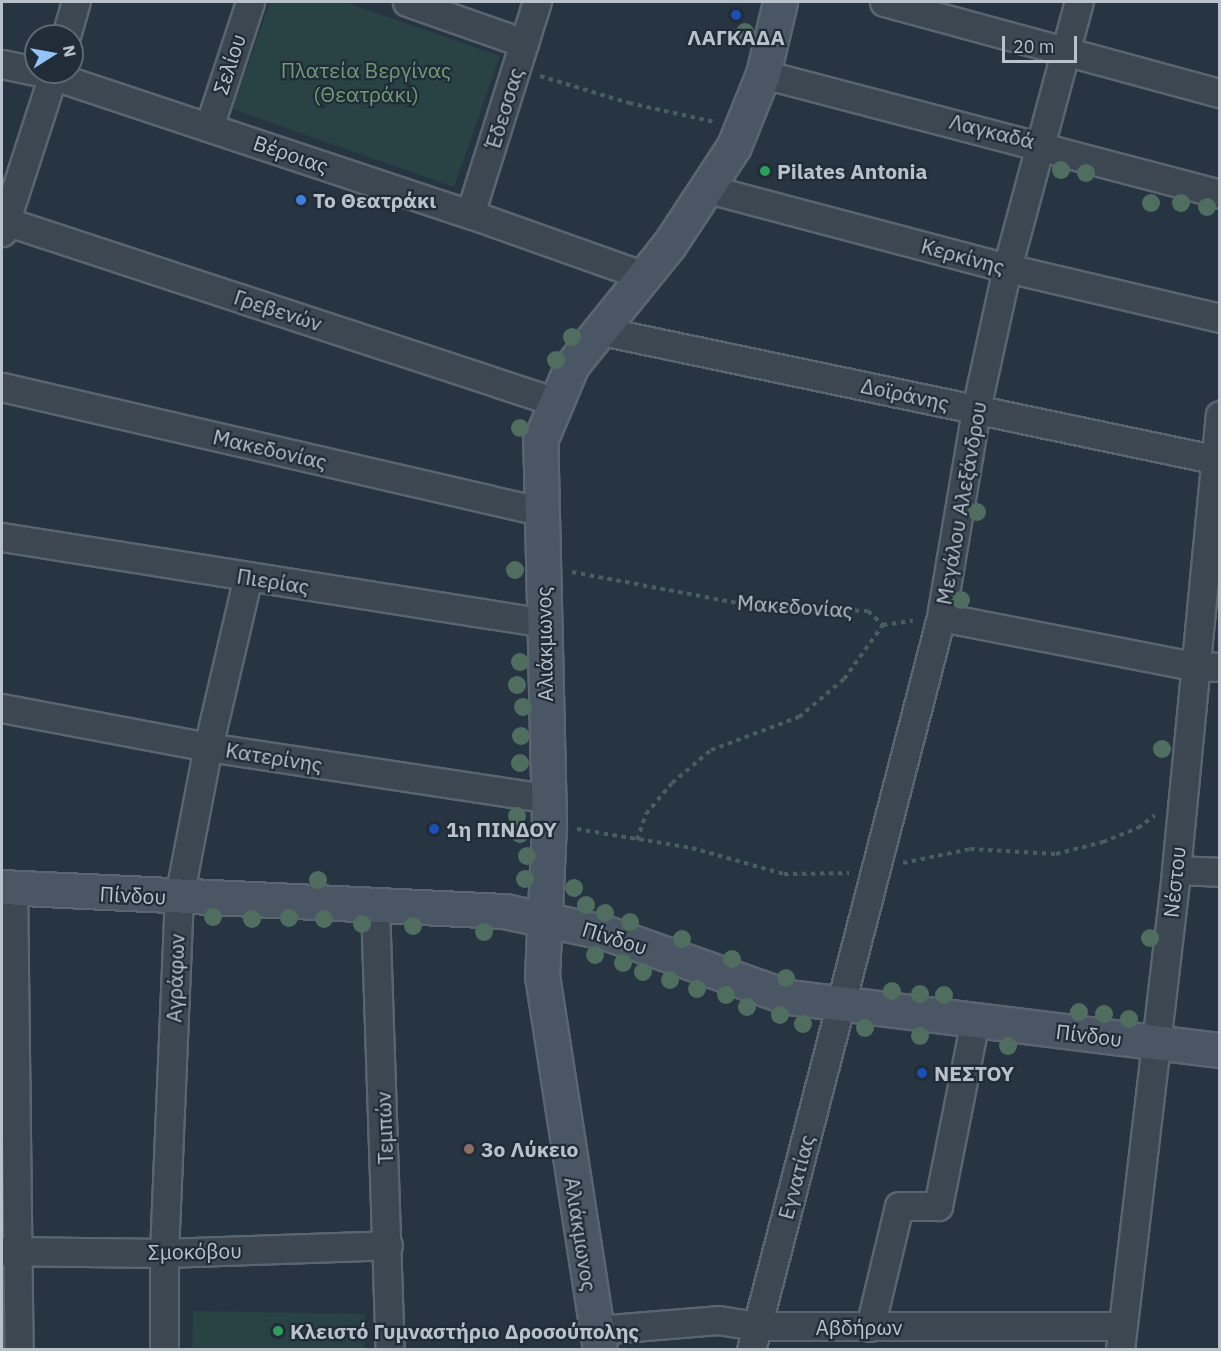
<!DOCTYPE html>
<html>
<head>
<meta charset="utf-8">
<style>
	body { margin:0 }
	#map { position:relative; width:1221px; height:1351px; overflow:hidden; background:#273542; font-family:"IBM Plex Sans",sans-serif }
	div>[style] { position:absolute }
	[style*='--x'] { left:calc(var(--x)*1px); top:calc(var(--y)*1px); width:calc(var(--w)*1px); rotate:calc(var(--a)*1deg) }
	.green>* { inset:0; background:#294243; transform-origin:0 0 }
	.path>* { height:4px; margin-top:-2px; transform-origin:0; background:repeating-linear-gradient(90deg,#485e5f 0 4.5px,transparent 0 9px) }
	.roads { filter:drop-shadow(2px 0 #5a656f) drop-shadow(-2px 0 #5a656f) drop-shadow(0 2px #5a656f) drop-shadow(0 -2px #5a656f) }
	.street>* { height:27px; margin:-13.5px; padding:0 13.5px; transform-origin:13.5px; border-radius:13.5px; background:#3c4752 }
	.secondary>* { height:33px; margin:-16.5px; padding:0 16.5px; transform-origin:16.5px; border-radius:16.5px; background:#4a5664 }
	.trees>* { width:18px; height:18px; margin:-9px; border-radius:50%; background:#506e5f }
	.dots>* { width:16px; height:16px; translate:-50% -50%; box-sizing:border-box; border:3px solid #202c37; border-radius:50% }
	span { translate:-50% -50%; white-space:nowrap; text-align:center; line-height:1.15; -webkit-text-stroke:4.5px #202c37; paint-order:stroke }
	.poi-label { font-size:21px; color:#b9c2cb; font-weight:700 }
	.left { translate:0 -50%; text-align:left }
	.street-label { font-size:21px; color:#b9c2cb }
	.park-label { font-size:21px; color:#719c76 }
	.frame { position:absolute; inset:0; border:3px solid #b9c2cb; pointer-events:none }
	.north { position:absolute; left:24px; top:24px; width:60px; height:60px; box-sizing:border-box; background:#202c37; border:2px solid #5d6872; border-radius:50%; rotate:79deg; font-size:16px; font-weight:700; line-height:24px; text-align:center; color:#b9c2cb }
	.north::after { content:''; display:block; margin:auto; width:21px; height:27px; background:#94c3f5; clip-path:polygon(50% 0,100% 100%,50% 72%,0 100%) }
	.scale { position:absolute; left:1002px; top:36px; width:75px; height:27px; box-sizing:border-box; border:3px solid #b9c2cb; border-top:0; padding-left:8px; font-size:18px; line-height:21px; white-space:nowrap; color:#b9c2cb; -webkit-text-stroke:4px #202c37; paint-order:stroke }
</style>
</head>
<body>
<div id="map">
	<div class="green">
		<div style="clip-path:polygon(270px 2px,345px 2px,500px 56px,454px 187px,232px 109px)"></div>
		<div style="left:193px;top:1311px;width:172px;height:38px;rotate:1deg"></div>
	</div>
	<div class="path">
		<div style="--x:540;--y:76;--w:93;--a:16.9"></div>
		<div style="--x:629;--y:103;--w:88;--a:12.5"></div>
		<div style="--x:572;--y:572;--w:196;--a:10.6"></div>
		<div style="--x:765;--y:608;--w:103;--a:1.7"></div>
		<div style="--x:868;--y:611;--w:21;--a:43"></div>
		<div style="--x:883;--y:625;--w:30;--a:-8"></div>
		<div style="--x:577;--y:829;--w:117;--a:9.4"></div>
		<div style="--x:692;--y:848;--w:96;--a:15.8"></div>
		<div style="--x:784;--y:874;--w:65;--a:-0.9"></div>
		<div style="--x:637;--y:840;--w:28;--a:-71"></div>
		<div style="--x:646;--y:814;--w:40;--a:-50"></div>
		<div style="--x:672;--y:783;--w:51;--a:-40.2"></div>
		<div style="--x:711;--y:750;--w:94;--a:-20.6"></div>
		<div style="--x:799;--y:717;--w:59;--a:-40.2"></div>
		<div style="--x:844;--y:679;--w:67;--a:-54.2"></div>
		<div style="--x:903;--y:863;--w:68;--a:-11.8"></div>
		<div style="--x:970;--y:849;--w:86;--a:3.3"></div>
		<div style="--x:1056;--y:854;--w:49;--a:-14.3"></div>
		<div style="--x:1103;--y:842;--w:38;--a:-22"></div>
		<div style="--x:1138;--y:828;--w:21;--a:-37"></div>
	</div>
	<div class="roads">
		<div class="street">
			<div style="--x:407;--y:2;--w:124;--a:19.3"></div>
			<div style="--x:884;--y:2;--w:348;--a:15.2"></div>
			<div style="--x:66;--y:36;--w:35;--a:-74"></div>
			<div style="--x:2;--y:64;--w:35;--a:12"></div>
			<div style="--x:42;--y:72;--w:451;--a:18.4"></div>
			<div style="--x:470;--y:214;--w:182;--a:19.6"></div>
			<div style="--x:763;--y:74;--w:472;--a:14.7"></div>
			<div style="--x:209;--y:127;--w:132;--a:-71.8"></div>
			<div style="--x:708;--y:189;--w:309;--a:14.8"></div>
			<div style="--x:1007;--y:268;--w:219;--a:13.2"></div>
			<div style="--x:470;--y:214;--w:222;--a:-72.5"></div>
			<div style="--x:2;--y:220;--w:580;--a:18.19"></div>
			<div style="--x:2;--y:232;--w:168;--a:-72"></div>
			<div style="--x:597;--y:330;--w:629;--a:11.83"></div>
			<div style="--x:2;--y:387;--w:551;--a:13"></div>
			<div style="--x:2;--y:537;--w:550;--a:9"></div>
			<div style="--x:941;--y:617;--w:258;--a:11"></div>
			<div style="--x:1194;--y:666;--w:26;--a:2"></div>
			<div style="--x:2;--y:708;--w:210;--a:10.7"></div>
			<div style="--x:208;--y:747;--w:343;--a:8.6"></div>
			<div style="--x:1176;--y:870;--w:44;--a:2.6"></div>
			<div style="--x:13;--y:888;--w:462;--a:89.3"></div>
			<div style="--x:375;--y:906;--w:444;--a:88.1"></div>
			<div style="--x:2;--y:1251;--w:162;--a:0.7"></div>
			<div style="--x:164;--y:1253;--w:224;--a:-2"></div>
			<div style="--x:870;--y:1327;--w:124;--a:-76.5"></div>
			<div style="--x:899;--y:1206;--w:39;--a:0"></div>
			<div style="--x:938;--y:1206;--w:189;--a:-78.7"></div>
			<div style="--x:597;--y:1330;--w:121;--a:-4.7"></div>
			<div style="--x:718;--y:1320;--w:38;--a:9"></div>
			<div style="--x:756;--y:1326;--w:366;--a:0"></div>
			<div style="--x:164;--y:1350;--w:97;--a:-90"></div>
			<div style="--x:164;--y:1253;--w:356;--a:-87.6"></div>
			<div style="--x:179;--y:897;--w:153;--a:-79.1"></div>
			<div style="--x:208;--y:747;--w:175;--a:-76.8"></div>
			<div style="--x:751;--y:1350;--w:757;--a:-75.47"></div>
			<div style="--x:941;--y:617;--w:211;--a:-80.4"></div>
			<div style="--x:976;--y:409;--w:144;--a:-77.6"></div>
			<div style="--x:1007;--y:268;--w:276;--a:-74.9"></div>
			<div style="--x:1120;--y:1350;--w:483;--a:-83.3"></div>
			<div style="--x:1176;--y:870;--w:457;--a:-84.5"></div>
		</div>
		<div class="secondary">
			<div style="--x:2;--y:887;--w:503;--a:2.74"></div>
			<div style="--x:504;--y:911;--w:102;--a:11.9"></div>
			<div style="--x:604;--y:932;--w:195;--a:19.5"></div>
			<div style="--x:788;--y:997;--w:435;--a:7"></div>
			<div style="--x:600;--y:1350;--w:377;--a:-98.8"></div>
			<div style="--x:542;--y:977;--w:154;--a:-87.4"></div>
			<div style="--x:549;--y:823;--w:382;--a:-91.3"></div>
			<div style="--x:540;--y:441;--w:82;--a:-67.2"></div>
			<div style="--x:572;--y:365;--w:154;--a:-51.1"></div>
			<div style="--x:669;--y:245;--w:118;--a:-56.7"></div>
			<div style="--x:734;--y:146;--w:78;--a:-68.1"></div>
			<div style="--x:763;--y:74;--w:74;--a:-76.7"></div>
		</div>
	</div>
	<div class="trees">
		<div style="left:745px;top:32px"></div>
		<div style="left:1061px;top:170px"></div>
		<div style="left:1086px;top:173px"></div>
		<div style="left:1151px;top:203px"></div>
		<div style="left:1181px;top:203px"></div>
		<div style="left:1207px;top:207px"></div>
		<div style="left:572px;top:337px"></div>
		<div style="left:556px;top:360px"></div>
		<div style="left:520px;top:428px"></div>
		<div style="left:977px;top:512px"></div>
		<div style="left:515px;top:570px"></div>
		<div style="left:961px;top:600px"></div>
		<div style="left:520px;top:662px"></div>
		<div style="left:517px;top:685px"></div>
		<div style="left:523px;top:707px"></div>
		<div style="left:521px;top:736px"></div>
		<div style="left:1162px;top:749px"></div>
		<div style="left:520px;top:763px"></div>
		<div style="left:517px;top:816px"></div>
		<div style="left:520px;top:834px"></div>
		<div style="left:527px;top:856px"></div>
		<div style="left:525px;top:879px"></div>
		<div style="left:318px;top:880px"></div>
		<div style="left:574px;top:888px"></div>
		<div style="left:586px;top:905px"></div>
		<div style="left:605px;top:913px"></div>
		<div style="left:213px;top:917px"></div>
		<div style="left:289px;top:918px"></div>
		<div style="left:252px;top:919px"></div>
		<div style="left:324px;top:919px"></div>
		<div style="left:630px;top:922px"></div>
		<div style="left:362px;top:924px"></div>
		<div style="left:413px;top:926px"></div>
		<div style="left:484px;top:932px"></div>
		<div style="left:1150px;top:938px"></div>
		<div style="left:682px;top:939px"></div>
		<div style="left:595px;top:955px"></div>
		<div style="left:732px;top:959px"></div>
		<div style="left:623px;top:963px"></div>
		<div style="left:643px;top:972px"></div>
		<div style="left:786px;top:978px"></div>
		<div style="left:670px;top:980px"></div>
		<div style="left:697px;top:989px"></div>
		<div style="left:892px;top:991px"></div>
		<div style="left:920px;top:994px"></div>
		<div style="left:726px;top:995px"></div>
		<div style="left:944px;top:995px"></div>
		<div style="left:747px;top:1007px"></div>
		<div style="left:1079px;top:1012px"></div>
		<div style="left:1104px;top:1014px"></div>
		<div style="left:780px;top:1015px"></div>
		<div style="left:1129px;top:1019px"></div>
		<div style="left:803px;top:1024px"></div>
		<div style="left:865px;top:1028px"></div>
		<div style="left:920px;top:1036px"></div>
		<div style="left:1008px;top:1046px"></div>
	</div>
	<div class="dots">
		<div style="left:736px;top:15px;background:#1a4fb4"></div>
		<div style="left:765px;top:171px;background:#2e9e5b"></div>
		<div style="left:301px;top:200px;background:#3f7fe0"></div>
		<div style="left:434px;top:829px;background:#1a4fb4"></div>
		<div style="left:922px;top:1073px;background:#1a4fb4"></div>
		<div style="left:469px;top:1149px;background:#8d6e63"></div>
		<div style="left:278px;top:1331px;background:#2e9e5b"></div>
	</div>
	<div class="poi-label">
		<span style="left:736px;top:37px">ΛΑΓΚΑΔΑ</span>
		<span class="left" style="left:777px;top:171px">Pilates Antonia</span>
		<span class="left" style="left:313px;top:200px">Το Θεατράκι</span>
		<span class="left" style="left:446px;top:829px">1η ΠΙΝΔΟΥ</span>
		<span class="left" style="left:934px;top:1073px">ΝΕΣΤΟΥ</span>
		<span class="left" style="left:481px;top:1149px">3ο Λύκειο</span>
		<span class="left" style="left:290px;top:1331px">Κλειστό Γυμναστήριο Δροσούπολης</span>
	</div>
	<div class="street-label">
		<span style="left:229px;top:64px;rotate:-72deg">Σελίου</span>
		<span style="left:504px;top:108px;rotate:-73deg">Έδεσσας</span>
		<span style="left:992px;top:131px;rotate:14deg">Λαγκαδά</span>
		<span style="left:291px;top:154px;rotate:19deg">Βέροιας</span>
		<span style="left:963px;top:256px;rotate:15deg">Κερκίνης</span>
		<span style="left:278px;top:310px;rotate:18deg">Γρεβενών</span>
		<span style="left:905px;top:394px;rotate:12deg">Δοϊράνης</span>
		<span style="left:270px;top:449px;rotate:13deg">Μακεδονίας</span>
		<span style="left:961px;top:503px;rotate:-80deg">Μεγάλου Αλεξάνδρου</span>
		<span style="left:273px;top:581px;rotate:9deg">Πιερίας</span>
		<span style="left:795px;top:606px;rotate:4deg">Μακεδονίας</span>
		<span style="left:544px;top:644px;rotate:-91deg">Αλιάκμωνος</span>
		<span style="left:274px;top:757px;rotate:9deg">Κατερίνης</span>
		<span style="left:1174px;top:882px;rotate:-84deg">Νέστου</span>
		<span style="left:133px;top:895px;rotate:3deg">Πίνδου</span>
		<span style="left:615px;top:938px;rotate:17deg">Πίνδου</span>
		<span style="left:175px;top:978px;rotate:-88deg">Αγράφων</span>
		<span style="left:1089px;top:1035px;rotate:7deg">Πίνδου</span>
		<span style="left:384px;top:1128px;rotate:-92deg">Τεμπών</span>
		<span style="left:796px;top:1177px;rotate:-75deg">Εγνατίας</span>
		<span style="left:581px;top:1234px;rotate:81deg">Αλιάκμωνος</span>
		<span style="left:195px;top:1251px;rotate:-1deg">Σμοκόβου</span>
		<span style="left:859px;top:1327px">Αβδήρων</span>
	</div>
	<div class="park-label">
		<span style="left:366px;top:82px">Πλατεία Βεργίνας<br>(Θεατράκι)</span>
	</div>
	<div class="frame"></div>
	<div class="north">N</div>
	<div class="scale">20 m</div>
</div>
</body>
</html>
